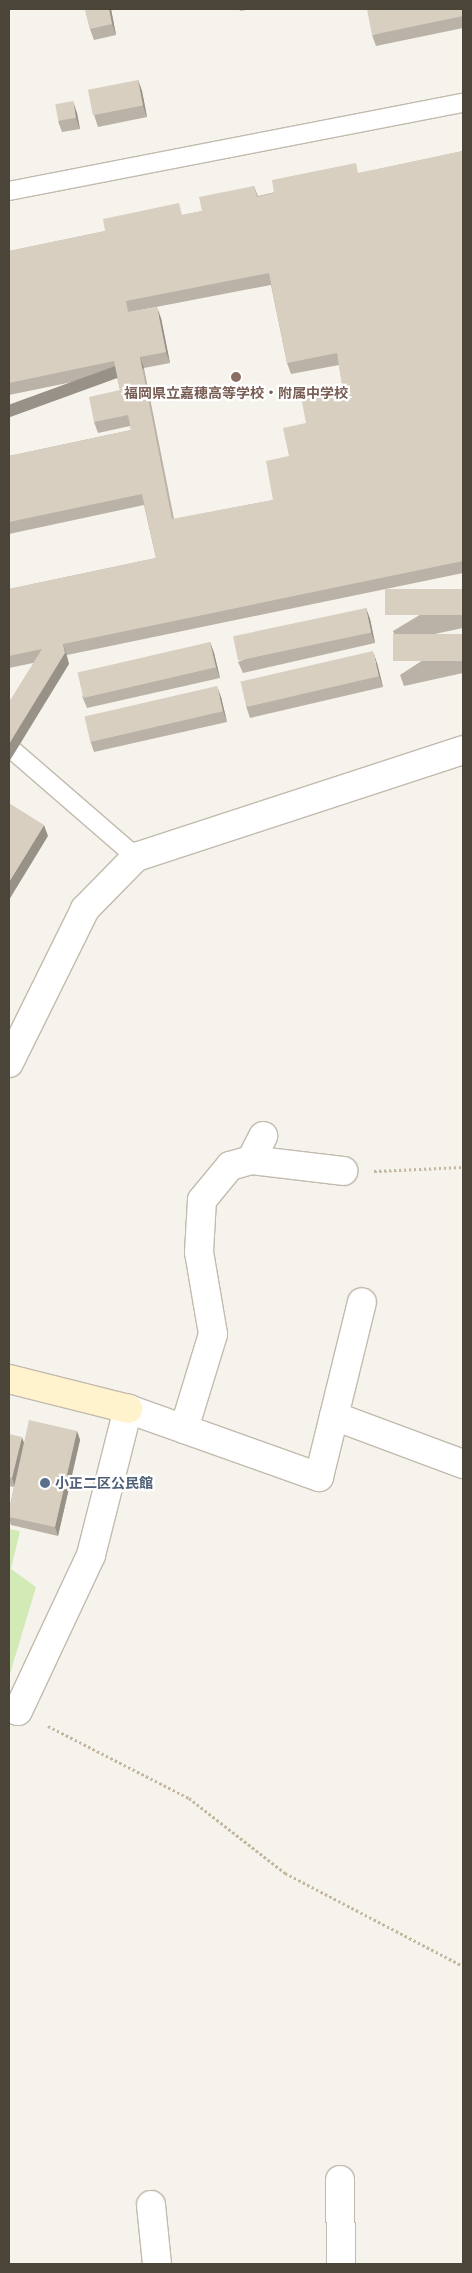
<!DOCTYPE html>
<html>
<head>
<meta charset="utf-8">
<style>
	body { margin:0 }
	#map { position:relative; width:472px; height:2273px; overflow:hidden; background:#f6f3ec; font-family:Mulish,"Noto Sans JP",sans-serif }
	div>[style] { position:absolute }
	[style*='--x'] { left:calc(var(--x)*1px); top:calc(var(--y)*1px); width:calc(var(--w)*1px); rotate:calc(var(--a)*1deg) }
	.green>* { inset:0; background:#d2eab5 }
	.path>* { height:3px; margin-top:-1.5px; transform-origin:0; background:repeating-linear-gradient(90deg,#c4b79f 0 2.5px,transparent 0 5px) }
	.roads { filter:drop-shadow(1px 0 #c2bbae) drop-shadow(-1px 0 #c2bbae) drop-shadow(0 1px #c2bbae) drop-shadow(0 -1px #c2bbae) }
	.lane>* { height:18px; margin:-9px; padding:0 9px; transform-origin:9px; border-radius:9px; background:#fff }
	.street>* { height:28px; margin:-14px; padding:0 14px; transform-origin:14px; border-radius:14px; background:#fff }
	.secondary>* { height:28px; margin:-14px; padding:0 14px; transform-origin:14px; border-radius:14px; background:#fff3cd }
	.wall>* { inset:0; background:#bab2a6 }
	.shaded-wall>* { inset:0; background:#979187; transform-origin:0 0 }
	.building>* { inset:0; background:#d8cfc1; transform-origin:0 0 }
	.dots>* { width:14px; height:14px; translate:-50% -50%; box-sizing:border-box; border:2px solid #fff; border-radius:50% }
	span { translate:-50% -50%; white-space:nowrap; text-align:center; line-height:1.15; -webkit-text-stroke:4.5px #fff; paint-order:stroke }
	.education-label { font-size:14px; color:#785e54; font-weight:700 }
	.service-label { font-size:14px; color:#4e5e75; font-weight:700 }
	.left { translate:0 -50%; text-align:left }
	.frame { position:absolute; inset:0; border:10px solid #4b4439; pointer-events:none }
</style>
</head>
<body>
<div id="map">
	<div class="green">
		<div style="clip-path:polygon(9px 1529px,20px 1531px,11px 1569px,36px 1587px,9px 1677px)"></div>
	</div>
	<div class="path">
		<div style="--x:374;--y:1171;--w:89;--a:-2.6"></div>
		<div style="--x:48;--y:1726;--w:158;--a:27.1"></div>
		<div style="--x:189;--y:1798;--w:122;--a:38"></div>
		<div style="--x:285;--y:1873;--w:201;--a:27.6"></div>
	</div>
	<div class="roads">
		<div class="lane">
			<div style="--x:9;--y:191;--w:462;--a:-11"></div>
			<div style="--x:9;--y:747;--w:168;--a:40.9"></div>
		</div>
		<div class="street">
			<div style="--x:9;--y:1063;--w:172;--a:-63.7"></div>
			<div style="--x:85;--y:909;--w:73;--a:-45.6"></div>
			<div style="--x:136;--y:857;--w:344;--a:-18.1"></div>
			<div style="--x:251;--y:1160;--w:93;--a:6.8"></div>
			<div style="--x:334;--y:1416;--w:117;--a:-76.2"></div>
			<div style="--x:184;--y:1429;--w:99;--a:-73"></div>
			<div style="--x:213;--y:1334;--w:83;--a:-99.7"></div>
			<div style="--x:199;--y:1252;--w:52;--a:-86.7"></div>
			<div style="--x:202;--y:1200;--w:44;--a:-50.5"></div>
			<div style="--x:230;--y:1166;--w:22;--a:-16"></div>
			<div style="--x:251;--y:1160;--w:27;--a:-63"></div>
			<div style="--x:9;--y:1708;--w:9;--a:18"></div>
			<div style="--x:18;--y:1711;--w:172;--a:-64.9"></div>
			<div style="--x:91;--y:1555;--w:151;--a:-75.8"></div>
			<div style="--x:128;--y:1409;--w:203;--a:19.6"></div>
			<div style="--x:319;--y:1477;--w:63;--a:-76.2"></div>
			<div style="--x:334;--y:1416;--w:138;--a:20.4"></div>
			<div style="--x:340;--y:2180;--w:84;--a:89.3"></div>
			<div style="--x:151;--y:2205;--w:59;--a:84.2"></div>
		</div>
		<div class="secondary">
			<div style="--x:9;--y:1379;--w:123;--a:14.1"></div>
		</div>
	</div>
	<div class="wall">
		<div style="clip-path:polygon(85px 9px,111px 9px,116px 35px,94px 40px,90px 29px)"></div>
		<div style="clip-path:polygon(239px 9px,252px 9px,240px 11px)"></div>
		<div style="clip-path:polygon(463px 9px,463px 28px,376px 46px,372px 35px)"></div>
		<div style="clip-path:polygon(138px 80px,142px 91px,147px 117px,98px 127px,94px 115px)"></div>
		<div style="clip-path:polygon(77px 113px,80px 129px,62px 132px,58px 121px)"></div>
		<div style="clip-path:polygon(evenodd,463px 151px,463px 573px,67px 655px,69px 664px,33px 663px,9px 668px,9px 589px,156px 558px,144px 505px,9px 534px,9px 456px,131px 430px,130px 426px,98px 433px,94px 422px,120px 390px,116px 373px,9px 395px,9px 251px,202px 211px,254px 186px,258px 196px,360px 173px,463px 151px,271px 285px,287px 363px,291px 374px,339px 365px,342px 384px,306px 423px,289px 456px,273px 500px,174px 519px,144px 368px,170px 363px,161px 318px,130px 312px,271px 285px)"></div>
		<div style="clip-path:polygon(463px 589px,463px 628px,397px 642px,393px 631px)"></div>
		<div style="clip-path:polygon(366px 608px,370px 619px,375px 643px,243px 673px,238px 662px)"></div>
		<div style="clip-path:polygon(463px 634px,463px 673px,404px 686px,400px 675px)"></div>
		<div style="clip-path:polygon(210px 642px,214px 653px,220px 678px,87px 708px,82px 696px)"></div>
		<div style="clip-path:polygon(377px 663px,383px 687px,250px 718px,246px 706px)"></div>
		<div style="clip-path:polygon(221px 697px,227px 722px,94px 752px,90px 740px)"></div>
		<div style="clip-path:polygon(77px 1431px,80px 1440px,58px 1536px,11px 1525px,9px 1520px,9px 1510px,14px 1487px,9px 1486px,9px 1434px,24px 1442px)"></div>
	</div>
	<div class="shaded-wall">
		<div style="clip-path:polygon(109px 9px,111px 9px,116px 35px,112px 24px)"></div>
		<div style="clip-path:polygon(138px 80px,142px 91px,147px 117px,143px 106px)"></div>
		<div style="clip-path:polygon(73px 101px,77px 113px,80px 129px,76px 118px)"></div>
		<div style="clip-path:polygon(157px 307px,161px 318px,170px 363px,166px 352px)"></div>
		<div style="left:140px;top:357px;width:12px;height:165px;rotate:70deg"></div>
		<div style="clip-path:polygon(366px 608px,370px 619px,375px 643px,371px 632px)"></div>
		<div style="clip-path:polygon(210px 642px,214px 653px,220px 678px,216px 667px)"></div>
		<div style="clip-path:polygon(63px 644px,69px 664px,9px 762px,9px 744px)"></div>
		<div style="clip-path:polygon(373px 651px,377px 663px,383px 687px,379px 676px)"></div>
		<div style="clip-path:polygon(217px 686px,221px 697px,227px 722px,223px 711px)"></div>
		<div style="clip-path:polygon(44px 825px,48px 836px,9px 900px,9px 882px)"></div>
		<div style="clip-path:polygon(77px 1431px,80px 1440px,58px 1536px,55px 1527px)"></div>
		<div style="clip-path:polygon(22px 1437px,25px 1446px,15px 1487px,12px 1478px)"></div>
	</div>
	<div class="building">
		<div style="clip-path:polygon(85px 9px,109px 9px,112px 24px,90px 29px)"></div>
		<div style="clip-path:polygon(367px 9px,463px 9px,463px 16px,372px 35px)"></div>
		<div style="left:138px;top:80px;width:26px;height:51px;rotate:79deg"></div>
		<div style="left:73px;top:101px;width:17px;height:18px;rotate:80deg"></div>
		<div style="clip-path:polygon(evenodd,463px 151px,463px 561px,63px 644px,65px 653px,9px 744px,9px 702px,42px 649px,9px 656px,9px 589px,156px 558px,142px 494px,9px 522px,9px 456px,131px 430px,128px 415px,94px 422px,89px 397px,120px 390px,114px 361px,9px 383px,9px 251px,105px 231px,103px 219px,179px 203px,182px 215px,202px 211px,199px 197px,254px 186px,257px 197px,274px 193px,272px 180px,356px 163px,358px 173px,463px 151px,269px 273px,287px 363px,337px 353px,342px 384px,300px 391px,306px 423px,283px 428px,289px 456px,266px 461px,273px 500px,172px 519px,140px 357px,166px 352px,157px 307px,128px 312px,126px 301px,269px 273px)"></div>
		<div style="left:463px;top:589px;width:26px;height:78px;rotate:90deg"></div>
		<div style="left:366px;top:608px;width:25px;height:136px;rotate:78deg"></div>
		<div style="left:463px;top:634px;width:27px;height:70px;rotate:90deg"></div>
		<div style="left:210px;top:642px;width:26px;height:136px;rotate:77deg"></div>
		<div style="left:373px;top:651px;width:26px;height:136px;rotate:77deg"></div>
		<div style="left:217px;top:686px;width:26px;height:136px;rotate:77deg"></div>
		<div style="clip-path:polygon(9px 803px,44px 825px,9px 882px)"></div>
		<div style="clip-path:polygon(29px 1420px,77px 1431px,55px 1527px,9px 1517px,9px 1510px)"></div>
		<div style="clip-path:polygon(9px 1434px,22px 1437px,12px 1478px,9px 1478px)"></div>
	</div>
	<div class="dots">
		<div style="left:236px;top:377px;background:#8d6e63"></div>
		<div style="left:45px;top:1483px;background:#5c6f8a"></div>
	</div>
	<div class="education-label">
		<span style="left:236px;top:393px">福岡県立嘉穂高等学校・附属中学校</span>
	</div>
	<div class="service-label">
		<span class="left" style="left:55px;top:1483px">小正二区公民館</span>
	</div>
	<div class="frame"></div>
</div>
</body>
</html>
